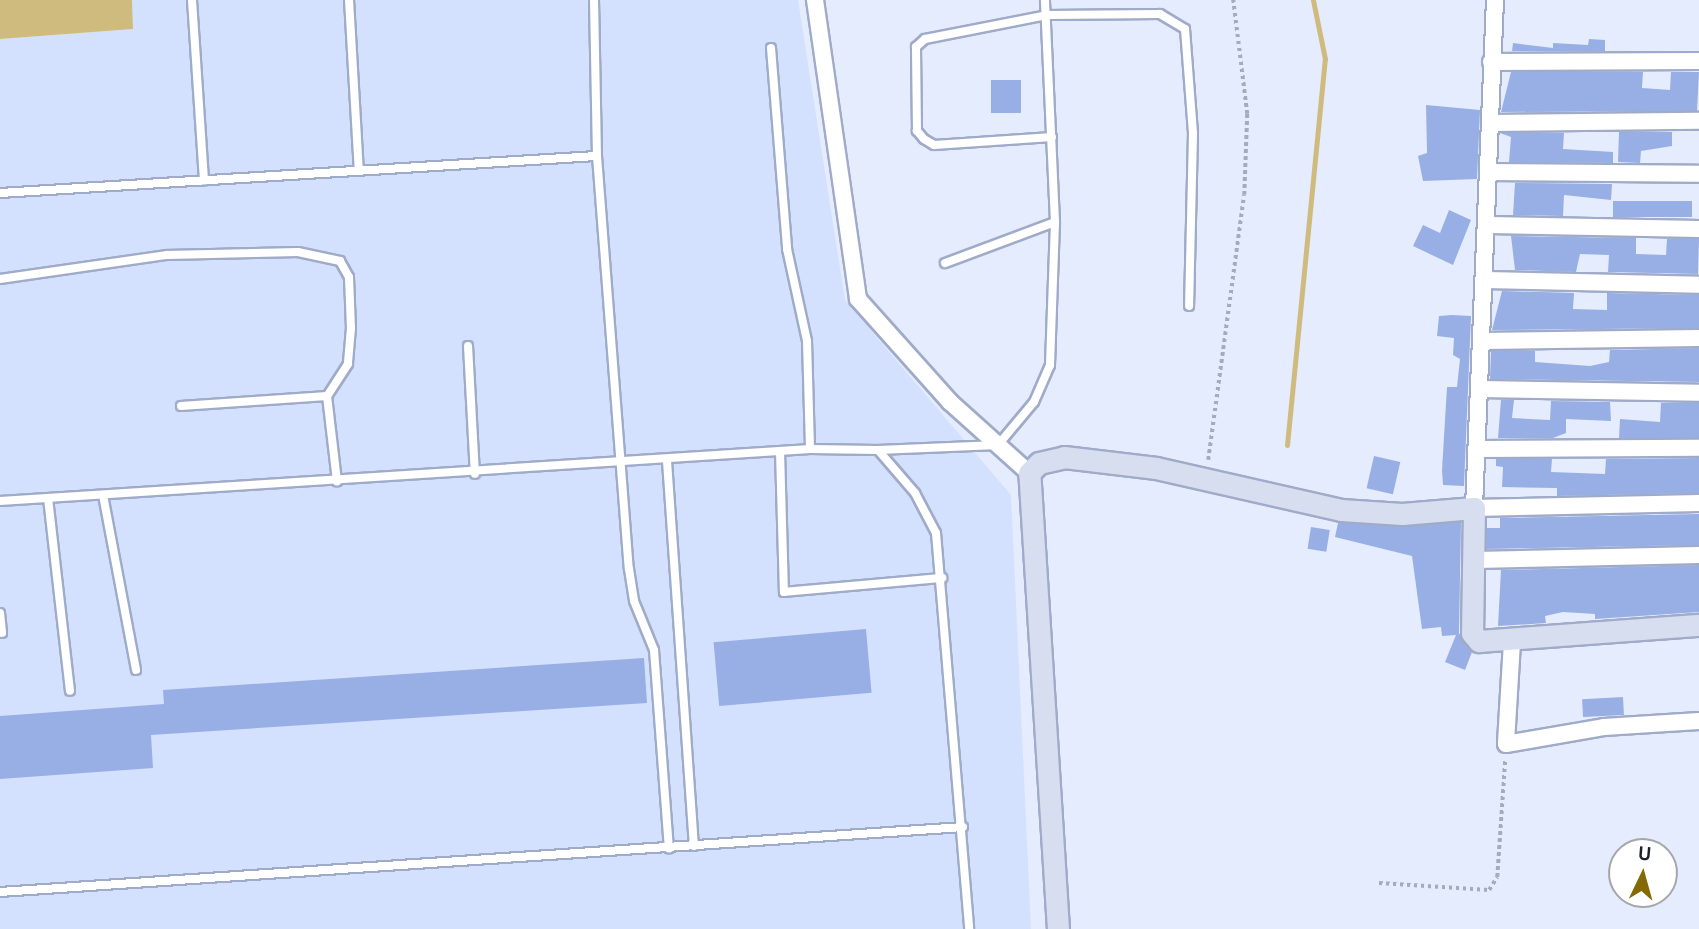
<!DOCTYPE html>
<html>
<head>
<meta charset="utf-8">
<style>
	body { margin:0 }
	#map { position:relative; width:1699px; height:929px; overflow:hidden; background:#e4ecfe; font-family:"Space Grotesk",sans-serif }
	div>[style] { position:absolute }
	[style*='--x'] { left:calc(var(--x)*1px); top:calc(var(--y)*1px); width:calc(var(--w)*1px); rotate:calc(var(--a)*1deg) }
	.built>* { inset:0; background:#d4e1fe }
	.water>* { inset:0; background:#d0bb7e }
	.stream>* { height:5px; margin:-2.5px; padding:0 2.5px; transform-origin:2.5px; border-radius:2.5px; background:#d0bb7e }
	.building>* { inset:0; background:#98afe5; transform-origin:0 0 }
	.path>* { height:3.5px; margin-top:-1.75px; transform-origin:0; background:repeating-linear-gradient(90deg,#a4abbb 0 3.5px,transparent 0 7px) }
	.roads { filter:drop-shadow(2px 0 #9fabc8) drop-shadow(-2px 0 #9fabc8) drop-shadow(0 2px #9fabc8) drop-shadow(0 -2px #9fabc8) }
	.lane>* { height:8px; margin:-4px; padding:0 4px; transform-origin:4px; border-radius:4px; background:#fff }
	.street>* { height:16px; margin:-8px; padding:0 8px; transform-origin:8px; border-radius:8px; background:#fff }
	.secondary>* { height:21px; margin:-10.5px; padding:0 10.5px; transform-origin:10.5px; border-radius:10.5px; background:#d7def0 }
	span { translate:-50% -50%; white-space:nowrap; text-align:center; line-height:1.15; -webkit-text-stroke:7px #fff; paint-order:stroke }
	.north { position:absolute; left:1608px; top:838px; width:70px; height:70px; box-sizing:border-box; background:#fff; border:2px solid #a5a7ab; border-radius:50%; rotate:5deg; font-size:19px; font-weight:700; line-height:28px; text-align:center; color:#1d222d }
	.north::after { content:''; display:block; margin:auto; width:24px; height:32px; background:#846a04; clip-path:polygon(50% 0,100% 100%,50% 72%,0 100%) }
</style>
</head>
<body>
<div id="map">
	<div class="built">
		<div style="clip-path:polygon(132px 0,798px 0,845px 300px,1011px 495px,1031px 929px,0 929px,0 39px,133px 29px)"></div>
	</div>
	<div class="water">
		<div style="clip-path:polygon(0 0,132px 0,133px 29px,0 39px)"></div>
	</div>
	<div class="stream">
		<div style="--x:1287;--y:445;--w:388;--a:-84.4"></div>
		<div style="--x:1325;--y:59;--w:60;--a:-101.5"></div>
	</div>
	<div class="building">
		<div style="clip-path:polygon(1589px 39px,1605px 40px,1605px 51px,1512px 51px,1513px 43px,1553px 48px,1553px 43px,1588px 45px)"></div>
		<div style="clip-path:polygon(1511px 72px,1643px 72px,1642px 88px,1670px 90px,1671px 72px,1699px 72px,1697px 111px,1501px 112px)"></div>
		<div style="left:991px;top:80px;width:30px;height:33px"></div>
		<div style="clip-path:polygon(1426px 105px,1480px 110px,1477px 179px,1423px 181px,1418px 156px,1427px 153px)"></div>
		<div style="clip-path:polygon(1619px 132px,1672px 132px,1672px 146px,1641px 151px,1640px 163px,1618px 162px)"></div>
		<div style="clip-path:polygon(1500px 133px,1564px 133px,1563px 149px,1613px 152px,1613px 163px,1509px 162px,1511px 137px)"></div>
		<div style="clip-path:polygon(1515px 183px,1612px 184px,1611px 200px,1564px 195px,1563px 216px,1513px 215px)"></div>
		<div style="left:1613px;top:201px;width:79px;height:16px"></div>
		<div style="clip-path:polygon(1449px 210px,1471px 220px,1453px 265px,1413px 246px,1423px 225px,1440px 233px)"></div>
		<div style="clip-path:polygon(1511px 236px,1636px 238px,1636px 254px,1666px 255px,1667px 239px,1699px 239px,1698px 274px,1608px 272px,1609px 255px,1580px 254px,1576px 272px,1515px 270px)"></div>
		<div style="clip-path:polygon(1502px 291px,1574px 293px,1573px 309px,1607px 310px,1607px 293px,1699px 295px,1699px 328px,1492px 330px)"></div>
		<div style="clip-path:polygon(1452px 315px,1471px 316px,1464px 486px,1443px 485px,1442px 470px,1447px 387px,1457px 387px,1460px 359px,1453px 355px,1454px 338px,1437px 336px,1439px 316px)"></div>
		<div style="clip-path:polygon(1699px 348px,1699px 382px,1490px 379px,1491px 351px,1535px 351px,1535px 362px,1590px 366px,1609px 362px,1610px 350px)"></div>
		<div style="clip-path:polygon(1501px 400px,1514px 400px,1512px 418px,1550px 420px,1551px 401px,1610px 402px,1611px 421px,1566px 419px,1566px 433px,1553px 438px,1498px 438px)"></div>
		<div style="clip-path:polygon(1661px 403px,1699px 403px,1699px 438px,1619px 438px,1620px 419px,1660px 422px)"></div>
		<div style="left:1374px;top:456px;width:27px;height:33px;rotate:13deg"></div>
		<div style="clip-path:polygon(1699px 458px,1699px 493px,1557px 496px,1557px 488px,1502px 487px,1503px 467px,1496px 466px,1496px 459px,1552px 459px,1551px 472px,1605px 474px,1606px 459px)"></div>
		<div style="clip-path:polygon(1699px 514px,1699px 545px,1486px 549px,1487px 528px,1500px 528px,1500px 518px)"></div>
		<div style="clip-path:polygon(1461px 522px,1459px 633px,1472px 652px,1465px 670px,1445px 662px,1456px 635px,1442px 636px,1441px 627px,1422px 629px,1412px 556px,1335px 537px,1338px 523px)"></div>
		<div style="left:1311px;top:527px;width:19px;height:22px;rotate:9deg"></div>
		<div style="clip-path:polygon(1699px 565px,1699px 612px,1595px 619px,1595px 614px,1563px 612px,1545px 616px,1546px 623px,1498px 626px,1501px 570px)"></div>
		<div style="left:866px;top:629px;width:64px;height:153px;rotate:85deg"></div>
		<div style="clip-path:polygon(644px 658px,647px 703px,151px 735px,153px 768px,0 779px,0 716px,164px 704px,163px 690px)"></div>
		<div style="left:1623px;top:697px;width:18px;height:41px;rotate:87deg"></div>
	</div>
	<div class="path">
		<div style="--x:1208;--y:460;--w:267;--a:-82.3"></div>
		<div style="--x:1244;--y:195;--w:81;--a:-87.9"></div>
		<div style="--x:1247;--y:114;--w:115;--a:-97"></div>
		<div style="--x:1379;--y:883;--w:110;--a:3.6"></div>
		<div style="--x:1489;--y:890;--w:15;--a:-58"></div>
		<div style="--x:1497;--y:877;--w:116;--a:-86.1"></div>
	</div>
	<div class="roads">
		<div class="lane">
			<div style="--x:192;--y:0;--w:181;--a:86.2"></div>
			<div style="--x:349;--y:0;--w:171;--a:86.7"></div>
			<div style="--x:594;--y:0;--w:156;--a:88.9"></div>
			<div style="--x:771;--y:48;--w:202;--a:85.4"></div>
			<div style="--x:787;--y:249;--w:94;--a:77.7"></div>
			<div style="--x:807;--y:341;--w:108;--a:88.4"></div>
			<div style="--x:1052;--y:137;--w:118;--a:176.1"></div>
			<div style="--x:934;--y:145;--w:12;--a:-149"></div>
			<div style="--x:924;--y:139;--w:11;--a:-131"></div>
			<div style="--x:917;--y:131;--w:84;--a:-90.7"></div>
			<div style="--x:916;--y:47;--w:12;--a:-42"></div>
			<div style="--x:925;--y:39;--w:124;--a:-11.1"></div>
			<div style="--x:1047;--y:15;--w:113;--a:-0.5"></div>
			<div style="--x:1160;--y:14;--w:29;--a:31"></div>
			<div style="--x:1185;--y:29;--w:104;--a:85.6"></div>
			<div style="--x:1193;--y:133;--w:173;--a:91.3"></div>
			<div style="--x:0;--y:193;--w:598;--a:-3.55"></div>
			<div style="--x:597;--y:156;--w:414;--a:85.6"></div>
			<div style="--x:629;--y:569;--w:32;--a:81"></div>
			<div style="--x:634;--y:601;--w:53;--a:67.8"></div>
			<div style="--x:654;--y:650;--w:199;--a:85.7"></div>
			<div style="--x:945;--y:263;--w:117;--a:-20.4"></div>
			<div style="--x:0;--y:279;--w:169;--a:-8.2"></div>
			<div style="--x:167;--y:255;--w:131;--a:-1.3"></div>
			<div style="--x:298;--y:252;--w:43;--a:12.1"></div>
			<div style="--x:340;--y:261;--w:18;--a:61"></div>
			<div style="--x:349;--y:277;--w:51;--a:87.8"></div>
			<div style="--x:351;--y:328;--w:36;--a:95"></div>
			<div style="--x:348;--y:364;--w:38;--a:123"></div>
			<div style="--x:327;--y:396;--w:86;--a:83.3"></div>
			<div style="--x:468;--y:346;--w:128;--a:86.9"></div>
			<div style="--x:181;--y:406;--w:146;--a:-3.9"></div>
			<div style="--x:878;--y:450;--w:120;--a:-2.4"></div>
			<div style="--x:998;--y:445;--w:56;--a:-50.1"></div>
			<div style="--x:1034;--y:402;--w:40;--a:-66.6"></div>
			<div style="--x:1050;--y:365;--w:143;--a:-88"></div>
			<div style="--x:1055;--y:222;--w:222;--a:-92.6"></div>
			<div style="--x:780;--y:451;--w:141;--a:88.4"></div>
			<div style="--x:784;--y:592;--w:159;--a:-5.1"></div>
			<div style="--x:667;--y:461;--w:386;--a:86"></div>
			<div style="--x:103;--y:495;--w:178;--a:79.3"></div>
			<div style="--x:48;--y:498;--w:194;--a:83.5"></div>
			<div style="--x:0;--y:501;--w:812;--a:-3.67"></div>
			<div style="--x:810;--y:449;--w:68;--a:0.8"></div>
			<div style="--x:878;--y:450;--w:57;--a:49.3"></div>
			<div style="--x:915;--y:493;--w:45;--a:62.3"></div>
			<div style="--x:936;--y:533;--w:397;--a:85.2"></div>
			<div style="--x:0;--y:613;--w:20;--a:84"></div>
			<div style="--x:0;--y:892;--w:965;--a:-3.86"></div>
		</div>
		<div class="street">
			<div style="--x:815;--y:0;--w:302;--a:81.8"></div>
			<div style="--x:858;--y:299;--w:138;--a:48.2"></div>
			<div style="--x:950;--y:402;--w:106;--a:41.9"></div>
			<div style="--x:1495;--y:0;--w:508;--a:92.37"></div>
			<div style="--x:1474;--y:508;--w:225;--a:-1.3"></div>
			<div style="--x:1491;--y:62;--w:208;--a:-0.3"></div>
			<div style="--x:1491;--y:123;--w:208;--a:-0.6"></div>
			<div style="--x:1489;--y:172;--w:210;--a:0.5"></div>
			<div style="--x:1489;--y:225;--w:210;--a:1.1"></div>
			<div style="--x:1486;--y:280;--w:213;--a:1.3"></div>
			<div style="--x:1483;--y:341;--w:216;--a:-0.8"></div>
			<div style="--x:1480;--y:389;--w:219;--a:1"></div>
			<div style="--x:1480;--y:449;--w:219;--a:-0.3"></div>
			<div style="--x:1476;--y:560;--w:223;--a:-1.3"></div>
			<div style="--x:1512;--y:642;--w:102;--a:93.4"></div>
			<div style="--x:1506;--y:744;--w:99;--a:-9.8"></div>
			<div style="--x:1604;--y:727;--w:95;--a:-3.6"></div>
		</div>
		<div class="secondary">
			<div style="--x:1058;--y:929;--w:457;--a:-93.6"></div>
			<div style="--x:1029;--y:473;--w:14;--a:-45"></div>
			<div style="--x:1039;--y:463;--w:26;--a:-13"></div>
			<div style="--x:1064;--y:457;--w:93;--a:6.8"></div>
			<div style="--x:1156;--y:468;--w:190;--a:12.8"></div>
			<div style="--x:1341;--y:510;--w:61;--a:3.8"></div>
			<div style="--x:1402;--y:514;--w:72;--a:-4.8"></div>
			<div style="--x:1474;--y:508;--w:125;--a:90.9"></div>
			<div style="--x:1472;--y:633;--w:11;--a:49"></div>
			<div style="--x:1479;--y:641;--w:221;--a:-4.2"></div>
		</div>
	</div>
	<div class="north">U</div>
</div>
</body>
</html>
